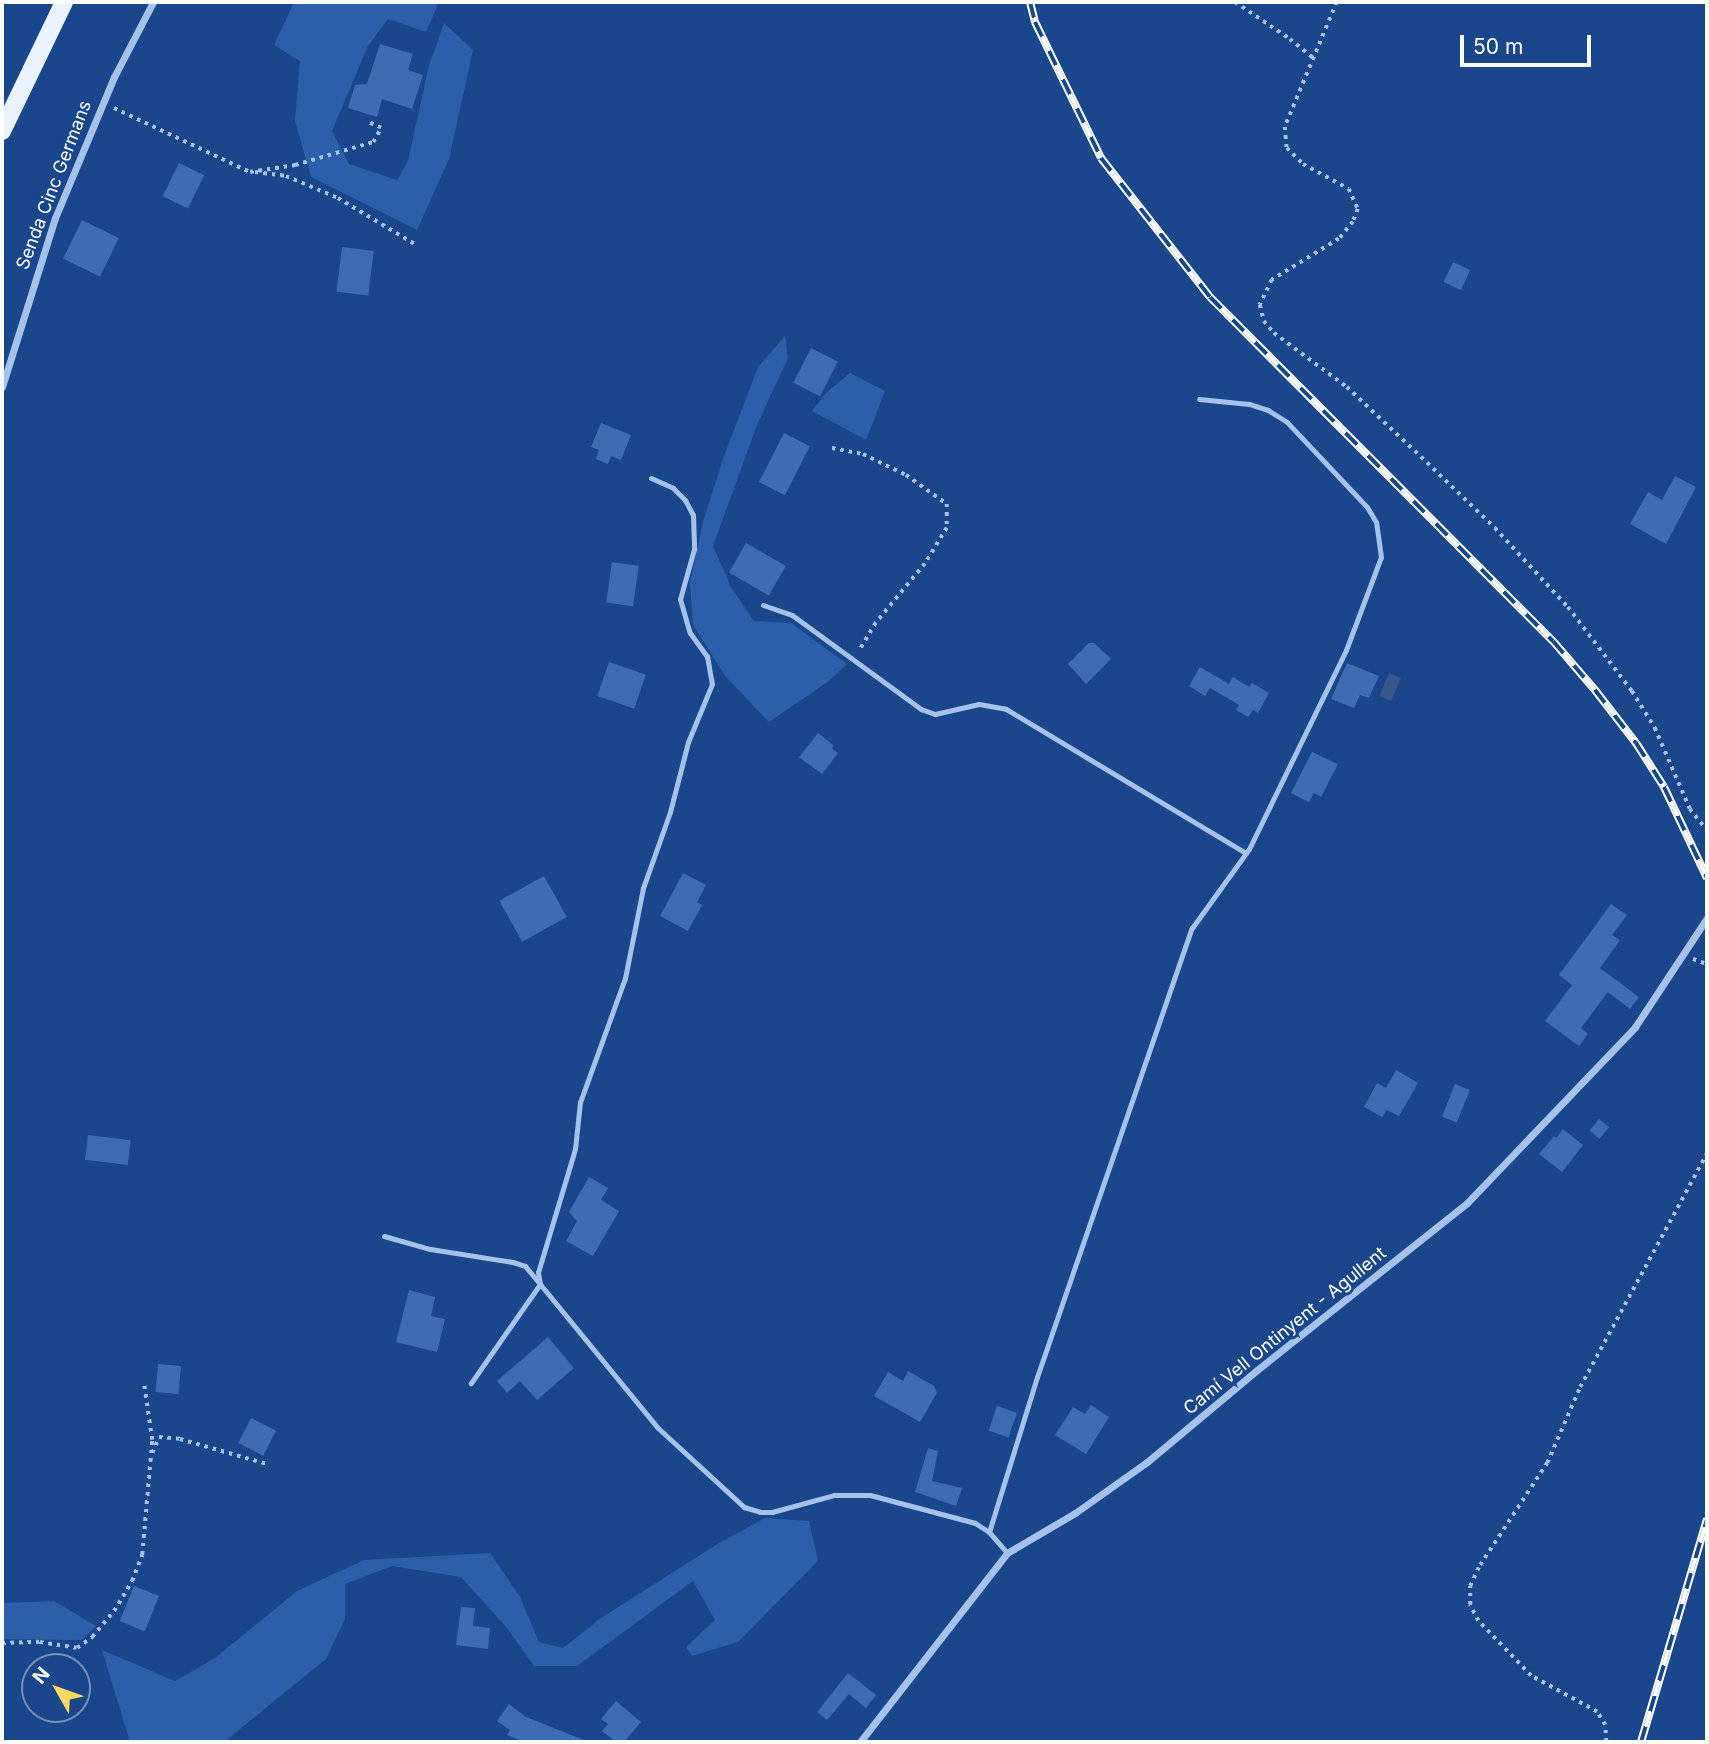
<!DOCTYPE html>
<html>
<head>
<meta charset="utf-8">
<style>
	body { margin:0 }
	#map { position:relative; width:1709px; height:1744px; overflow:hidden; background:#1a468b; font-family:Inter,sans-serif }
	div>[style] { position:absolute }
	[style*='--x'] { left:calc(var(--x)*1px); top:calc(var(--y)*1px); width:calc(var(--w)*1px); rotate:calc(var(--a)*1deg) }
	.green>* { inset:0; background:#2d5eaa }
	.water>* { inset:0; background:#37578a; transform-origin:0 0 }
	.building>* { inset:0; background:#3e6cb2; transform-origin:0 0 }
	.path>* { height:3.5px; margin-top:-1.75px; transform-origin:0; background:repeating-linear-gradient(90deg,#a5c2ed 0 3.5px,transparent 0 8.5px) }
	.service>* { height:5px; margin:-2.5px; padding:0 2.5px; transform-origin:2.5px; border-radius:2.5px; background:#a5c2ed }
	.minor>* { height:7px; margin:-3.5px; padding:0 3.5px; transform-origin:3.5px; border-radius:3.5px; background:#a5c2ed }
	.primary>* { height:18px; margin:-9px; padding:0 9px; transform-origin:9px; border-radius:9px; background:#ecf2ff }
	.rail>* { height:8px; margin-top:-4px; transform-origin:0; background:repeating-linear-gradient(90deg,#1a468b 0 16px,#fff 0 32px); box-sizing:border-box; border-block:2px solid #fff }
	span { translate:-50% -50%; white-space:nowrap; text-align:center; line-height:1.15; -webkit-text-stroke:6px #1a468b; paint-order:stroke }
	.street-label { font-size:18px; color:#fff }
	.frame { position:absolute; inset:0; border:4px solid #fff; pointer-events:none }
	.north { position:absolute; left:21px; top:1653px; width:70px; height:70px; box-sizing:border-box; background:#1a468b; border:2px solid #7690b9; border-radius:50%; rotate:310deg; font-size:19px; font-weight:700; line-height:28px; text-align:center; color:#fff }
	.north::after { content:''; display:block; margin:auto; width:24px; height:32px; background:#ffda62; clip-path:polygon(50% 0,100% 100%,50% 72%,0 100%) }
	.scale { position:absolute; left:1460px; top:35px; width:131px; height:32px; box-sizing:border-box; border:4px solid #fff; border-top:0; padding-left:9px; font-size:21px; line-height:24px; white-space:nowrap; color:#fff; -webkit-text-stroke:5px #1a468b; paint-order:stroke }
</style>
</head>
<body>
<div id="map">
	<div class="green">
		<div style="clip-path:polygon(294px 2px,439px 2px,426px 32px,388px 19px,368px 46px,332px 131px,349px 164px,397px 180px,408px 161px,429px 65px,444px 23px,473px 50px,449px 159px,417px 230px,311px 177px,295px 121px,300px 61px,274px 45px)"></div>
		<div style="clip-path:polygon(785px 336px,788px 358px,757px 425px,713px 546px,731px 587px,754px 621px,791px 623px,847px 664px,829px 681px,769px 722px,726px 677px,693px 625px,690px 583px,703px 522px,724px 456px,758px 367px)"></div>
		<div style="clip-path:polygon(850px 373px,885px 391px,866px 440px,812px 411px,827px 392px)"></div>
		<div style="clip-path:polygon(765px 1518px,809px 1521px,818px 1561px,738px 1642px,692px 1656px,686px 1647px,715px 1620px,693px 1581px,577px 1666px,534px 1666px,507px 1628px,461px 1577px,392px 1566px,345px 1584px,345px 1619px,326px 1659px,224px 1742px,130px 1742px,102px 1650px,175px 1681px,215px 1658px,297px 1591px,364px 1560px,490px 1553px,520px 1597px,539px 1642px,563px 1648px,601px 1618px,719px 1543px)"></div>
		<div style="clip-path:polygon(54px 1601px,96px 1626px,82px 1640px,2px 1639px,2px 1603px)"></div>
	</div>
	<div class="water">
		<div style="left:1389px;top:673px;width:13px;height:25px;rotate:23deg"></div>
	</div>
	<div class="building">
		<div style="clip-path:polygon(380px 44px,413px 54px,408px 70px,423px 75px,412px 109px,382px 99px,377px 117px,348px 108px,355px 85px,367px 84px)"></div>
		<div style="left:179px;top:163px;width:28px;height:37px;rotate:26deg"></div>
		<div style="left:82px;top:220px;width:41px;height:43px;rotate:26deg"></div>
		<div style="left:342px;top:247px;width:32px;height:45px;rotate:7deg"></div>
		<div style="left:1453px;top:262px;width:19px;height:22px;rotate:25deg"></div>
		<div style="left:811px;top:348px;width:30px;height:39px;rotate:27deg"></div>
		<div style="clip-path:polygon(601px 423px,631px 435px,621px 460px,611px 456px,608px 464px,596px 459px,599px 450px,591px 447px)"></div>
		<div style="left:784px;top:433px;width:29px;height:55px;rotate:27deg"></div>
		<div style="clip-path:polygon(1675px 476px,1696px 487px,1666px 544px,1630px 524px,1648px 492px,1662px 500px)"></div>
		<div style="left:746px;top:543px;width:46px;height:34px;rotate:30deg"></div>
		<div style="left:612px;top:562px;width:27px;height:41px;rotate:8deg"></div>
		<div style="clip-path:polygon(1089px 643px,1094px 643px,1111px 659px,1086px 684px,1068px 664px)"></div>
		<div style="left:609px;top:662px;width:39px;height:36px;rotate:19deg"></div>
		<div style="clip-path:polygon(1347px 663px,1379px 676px,1369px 698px,1360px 695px,1354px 708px,1331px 699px)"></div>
		<div style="clip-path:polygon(1200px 667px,1229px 684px,1233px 677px,1249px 687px,1252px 683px,1269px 693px,1258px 713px,1253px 710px,1248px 717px,1236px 710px,1239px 705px,1210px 688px,1205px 696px,1189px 686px)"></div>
		<div style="clip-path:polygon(818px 733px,833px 745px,832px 749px,838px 753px,822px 774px,799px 757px)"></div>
		<div style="clip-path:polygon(1312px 752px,1338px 764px,1321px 797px,1314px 793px,1309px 802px,1291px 793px)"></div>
		<div style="clip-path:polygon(683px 873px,706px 885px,697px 902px,702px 905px,688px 931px,660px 916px)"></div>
		<div style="left:544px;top:876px;width:47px;height:51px;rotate:61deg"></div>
		<div style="clip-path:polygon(1611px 904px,1627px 915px,1612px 935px,1620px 940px,1600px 968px,1639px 997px,1630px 1009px,1608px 992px,1581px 1028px,1588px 1034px,1579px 1046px,1545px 1021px,1572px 985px,1559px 975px)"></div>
		<div style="clip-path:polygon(1396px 1070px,1418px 1083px,1399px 1116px,1387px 1110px,1382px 1117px,1364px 1107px,1377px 1083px,1386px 1088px)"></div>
		<div style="left:1455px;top:1084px;width:16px;height:35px;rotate:22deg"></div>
		<div style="left:1599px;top:1119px;width:13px;height:15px;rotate:39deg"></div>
		<div style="clip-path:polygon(1563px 1129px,1583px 1145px,1562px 1172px,1539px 1154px,1554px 1136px,1556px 1138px)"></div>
		<div style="left:88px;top:1135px;width:43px;height:25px;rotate:7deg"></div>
		<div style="clip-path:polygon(589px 1177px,608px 1188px,601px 1200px,619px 1211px,593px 1256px,566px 1241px,577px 1221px,569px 1212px)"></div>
		<div style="clip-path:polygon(409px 1290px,435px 1297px,431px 1316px,445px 1319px,437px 1352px,396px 1342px)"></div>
		<div style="clip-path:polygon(548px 1337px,574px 1368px,537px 1400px,520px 1381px,507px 1393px,497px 1381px)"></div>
		<div style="left:158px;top:1364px;width:23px;height:28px;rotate:5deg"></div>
		<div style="clip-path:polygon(908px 1371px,934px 1386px,937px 1393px,920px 1422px,874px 1396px,888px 1372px,903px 1381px)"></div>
		<div style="clip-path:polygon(1091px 1405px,1109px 1417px,1086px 1454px,1055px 1435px,1073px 1407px,1085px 1414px)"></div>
		<div style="left:997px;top:1406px;width:21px;height:26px;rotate:19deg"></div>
		<div style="left:251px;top:1418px;width:28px;height:28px;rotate:27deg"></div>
		<div style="clip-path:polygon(928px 1448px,938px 1451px,932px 1481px,962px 1488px,956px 1506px,915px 1492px)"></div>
		<div style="left:134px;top:1586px;width:27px;height:38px;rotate:22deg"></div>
		<div style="clip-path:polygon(461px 1607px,475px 1608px,473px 1626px,490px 1628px,488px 1649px,456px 1645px)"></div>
		<div style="clip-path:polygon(848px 1673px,876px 1695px,866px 1708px,849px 1694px,827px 1720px,817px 1712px)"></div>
		<div style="clip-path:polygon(616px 1701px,641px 1722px,624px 1742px,616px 1742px,602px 1731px,608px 1724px,601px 1719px)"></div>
		<div style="clip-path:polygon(509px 1704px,526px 1717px,589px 1742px,524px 1742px,507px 1735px,510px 1730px,497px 1721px)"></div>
	</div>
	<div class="path">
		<div style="--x:1235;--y:2;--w:66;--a:33.9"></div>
		<div style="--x:1290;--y:39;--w:32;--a:39"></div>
		<div style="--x:1337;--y:2;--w:135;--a:112.6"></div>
		<div style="--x:1285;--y:127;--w:21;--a:85"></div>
		<div style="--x:1287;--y:148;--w:23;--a:45"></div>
		<div style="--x:1303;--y:164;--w:52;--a:28.5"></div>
		<div style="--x:1349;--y:189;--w:22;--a:66"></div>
		<div style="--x:1358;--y:209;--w:14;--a:111"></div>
		<div style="--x:1353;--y:222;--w:22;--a:129"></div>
		<div style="--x:1339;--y:239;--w:79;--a:148.5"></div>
		<div style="--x:1272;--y:280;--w:28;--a:116"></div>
		<div style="--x:1260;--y:305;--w:16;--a:76"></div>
		<div style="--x:1264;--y:321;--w:16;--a:50"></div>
		<div style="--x:1274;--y:333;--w:91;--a:36.5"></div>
		<div style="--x:1347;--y:387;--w:93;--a:43.3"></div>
		<div style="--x:1415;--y:451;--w:111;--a:43.9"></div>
		<div style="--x:1495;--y:528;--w:108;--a:47.3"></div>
		<div style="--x:1568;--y:607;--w:106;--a:52.7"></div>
		<div style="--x:1632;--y:691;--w:44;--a:58.1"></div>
		<div style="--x:1655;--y:728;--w:88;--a:66.6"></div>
		<div style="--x:1690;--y:809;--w:27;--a:51"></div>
		<div style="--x:114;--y:108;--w:150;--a:25.2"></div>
		<div style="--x:250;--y:172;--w:46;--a:-8.8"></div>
		<div style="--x:295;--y:165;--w:81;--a:-16.4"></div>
		<div style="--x:373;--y:142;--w:16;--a:-60"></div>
		<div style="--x:381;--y:128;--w:15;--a:-157"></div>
		<div style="--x:255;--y:172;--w:31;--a:7"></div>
		<div style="--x:286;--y:176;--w:56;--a:22.9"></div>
		<div style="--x:338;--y:198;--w:90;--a:30.9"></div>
		<div style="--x:832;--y:448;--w:32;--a:11"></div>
		<div style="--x:863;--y:454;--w:48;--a:26"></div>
		<div style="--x:906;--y:475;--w:50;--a:35.3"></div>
		<div style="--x:947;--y:504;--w:24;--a:90"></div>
		<div style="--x:947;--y:528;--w:42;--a:121.4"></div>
		<div style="--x:925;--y:564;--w:77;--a:129.7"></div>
		<div style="--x:876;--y:623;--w:33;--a:121"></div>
		<div style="--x:1693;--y:959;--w:15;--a:20"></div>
		<div style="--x:152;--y:1453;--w:17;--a:-66"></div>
		<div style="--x:159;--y:1437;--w:21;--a:5"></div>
		<div style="--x:180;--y:1439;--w:91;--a:16"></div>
		<div style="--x:2;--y:1643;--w:38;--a:-2"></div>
		<div style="--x:40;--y:1642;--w:37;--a:9"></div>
		<div style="--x:77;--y:1648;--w:19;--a:-36"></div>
		<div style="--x:92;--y:1637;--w:34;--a:-50"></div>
		<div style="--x:114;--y:1611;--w:35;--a:-59"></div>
		<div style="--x:132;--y:1581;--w:28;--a:-69"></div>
		<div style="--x:142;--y:1555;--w:115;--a:-85"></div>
		<div style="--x:152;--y:1440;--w:56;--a:-98.3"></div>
		<div style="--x:1606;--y:1742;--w:17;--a:-93"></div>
		<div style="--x:1605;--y:1725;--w:15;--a:-122"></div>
		<div style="--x:1597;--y:1712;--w:75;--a:-151.4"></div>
		<div style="--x:1531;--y:1676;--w:76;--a:-133.9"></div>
		<div style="--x:1478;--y:1621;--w:18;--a:-117"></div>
		<div style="--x:1470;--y:1605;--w:19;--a:-90"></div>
		<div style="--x:1470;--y:1586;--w:23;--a:-65"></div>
		<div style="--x:1480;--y:1565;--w:122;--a:-56.7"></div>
		<div style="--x:1547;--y:1463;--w:83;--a:-66.5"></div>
		<div style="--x:1580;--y:1387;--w:266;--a:-61.5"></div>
	</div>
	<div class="service">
		<div style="--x:651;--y:478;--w:24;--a:24"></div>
		<div style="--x:673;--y:488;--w:17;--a:45"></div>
		<div style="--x:685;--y:500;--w:17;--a:62"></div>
		<div style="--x:693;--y:515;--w:34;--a:88"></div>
		<div style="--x:694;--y:549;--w:52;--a:105.6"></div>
		<div style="--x:680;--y:599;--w:35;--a:74"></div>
		<div style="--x:690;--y:633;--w:29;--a:54"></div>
		<div style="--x:707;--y:656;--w:28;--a:80"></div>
		<div style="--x:712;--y:684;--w:63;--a:112.5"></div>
		<div style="--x:688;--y:742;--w:72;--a:104.4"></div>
		<div style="--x:670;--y:812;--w:81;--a:109.6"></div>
		<div style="--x:643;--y:888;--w:92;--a:101.3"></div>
		<div style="--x:625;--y:978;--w:132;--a:109.9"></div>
		<div style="--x:580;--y:1102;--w:47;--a:96.1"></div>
		<div style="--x:575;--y:1149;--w:128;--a:106.7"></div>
		<div style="--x:538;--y:1272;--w:12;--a:81"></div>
		<div style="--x:540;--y:1284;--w:186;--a:50.7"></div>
		<div style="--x:658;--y:1428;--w:117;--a:42.6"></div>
		<div style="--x:744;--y:1507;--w:17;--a:17"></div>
		<div style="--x:760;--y:1512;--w:12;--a:0"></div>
		<div style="--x:772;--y:1512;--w:64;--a:-15.3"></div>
		<div style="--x:834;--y:1495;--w:36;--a:0"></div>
		<div style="--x:870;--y:1495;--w:109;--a:14.9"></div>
		<div style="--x:975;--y:1523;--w:17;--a:33"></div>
		<div style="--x:989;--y:1532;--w:28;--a:49"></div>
		<div style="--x:763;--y:605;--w:31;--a:19"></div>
		<div style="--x:792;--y:615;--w:160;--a:36.1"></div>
		<div style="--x:921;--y:709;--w:15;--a:20"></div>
		<div style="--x:935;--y:714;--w:45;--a:-12.8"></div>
		<div style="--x:979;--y:704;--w:27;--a:10"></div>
		<div style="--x:1006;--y:709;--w:280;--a:31"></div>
		<div style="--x:384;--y:1236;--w:48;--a:15.8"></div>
		<div style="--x:430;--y:1249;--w:84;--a:8.9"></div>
		<div style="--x:513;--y:1262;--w:13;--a:18"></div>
		<div style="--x:525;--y:1266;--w:23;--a:50"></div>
		<div style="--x:540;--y:1284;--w:121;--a:124.9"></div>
		<div style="--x:989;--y:1532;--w:162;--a:-72.8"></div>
		<div style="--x:1037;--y:1377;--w:475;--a:-71"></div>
		<div style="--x:1192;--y:928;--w:97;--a:-54.2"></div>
		<div style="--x:1249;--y:849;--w:221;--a:-64"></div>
		<div style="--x:1346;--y:650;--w:99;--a:-69.4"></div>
		<div style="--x:1381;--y:557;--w:35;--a:-98"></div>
		<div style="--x:1376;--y:522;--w:17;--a:-121"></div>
		<div style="--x:1367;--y:507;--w:117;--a:-133.3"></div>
		<div style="--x:1287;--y:422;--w:22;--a:-148"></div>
		<div style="--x:1268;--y:410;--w:20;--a:-162"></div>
		<div style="--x:1249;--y:404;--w:50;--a:-174.3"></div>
	</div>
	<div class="minor">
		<div style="--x:2;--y:387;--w:177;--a:-72.6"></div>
		<div style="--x:55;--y:218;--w:153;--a:-67.3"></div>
		<div style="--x:114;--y:77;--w:85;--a:-62.5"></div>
		<div style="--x:860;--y:1742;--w:239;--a:-52.1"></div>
		<div style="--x:1007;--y:1553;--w:79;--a:-30.5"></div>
		<div style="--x:1075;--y:1513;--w:88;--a:-35.3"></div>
		<div style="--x:1147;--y:1462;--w:143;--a:-39.9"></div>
		<div style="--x:1257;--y:1370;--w:268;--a:-38.5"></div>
		<div style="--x:1467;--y:1203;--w:243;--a:-46.3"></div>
		<div style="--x:1635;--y:1027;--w:131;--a:-56.6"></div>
	</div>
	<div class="primary">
		<div style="--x:2;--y:131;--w:143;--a:-64.3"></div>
	</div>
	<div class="rail">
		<div style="--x:1030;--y:2;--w:21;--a:76"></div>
		<div style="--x:1035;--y:22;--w:151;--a:64.1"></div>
		<div style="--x:1101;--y:158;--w:177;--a:51.9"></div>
		<div style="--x:1210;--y:297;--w:486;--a:45.1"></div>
		<div style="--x:1553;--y:641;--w:65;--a:49.4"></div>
		<div style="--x:1595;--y:690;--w:67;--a:52.3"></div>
		<div style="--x:1636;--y:743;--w:52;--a:57.5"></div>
		<div style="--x:1664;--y:787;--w:101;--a:64.7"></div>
		<div style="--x:1641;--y:1742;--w:233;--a:-73.5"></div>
	</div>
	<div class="street-label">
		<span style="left:54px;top:185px;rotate:-69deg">Senda Cinc Germans</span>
		<span style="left:1285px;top:1331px;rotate:-39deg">Camí Vell Ontinyent - Agullent</span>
	</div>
	<div class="frame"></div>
	<div class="north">N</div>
	<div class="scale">50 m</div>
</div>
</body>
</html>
